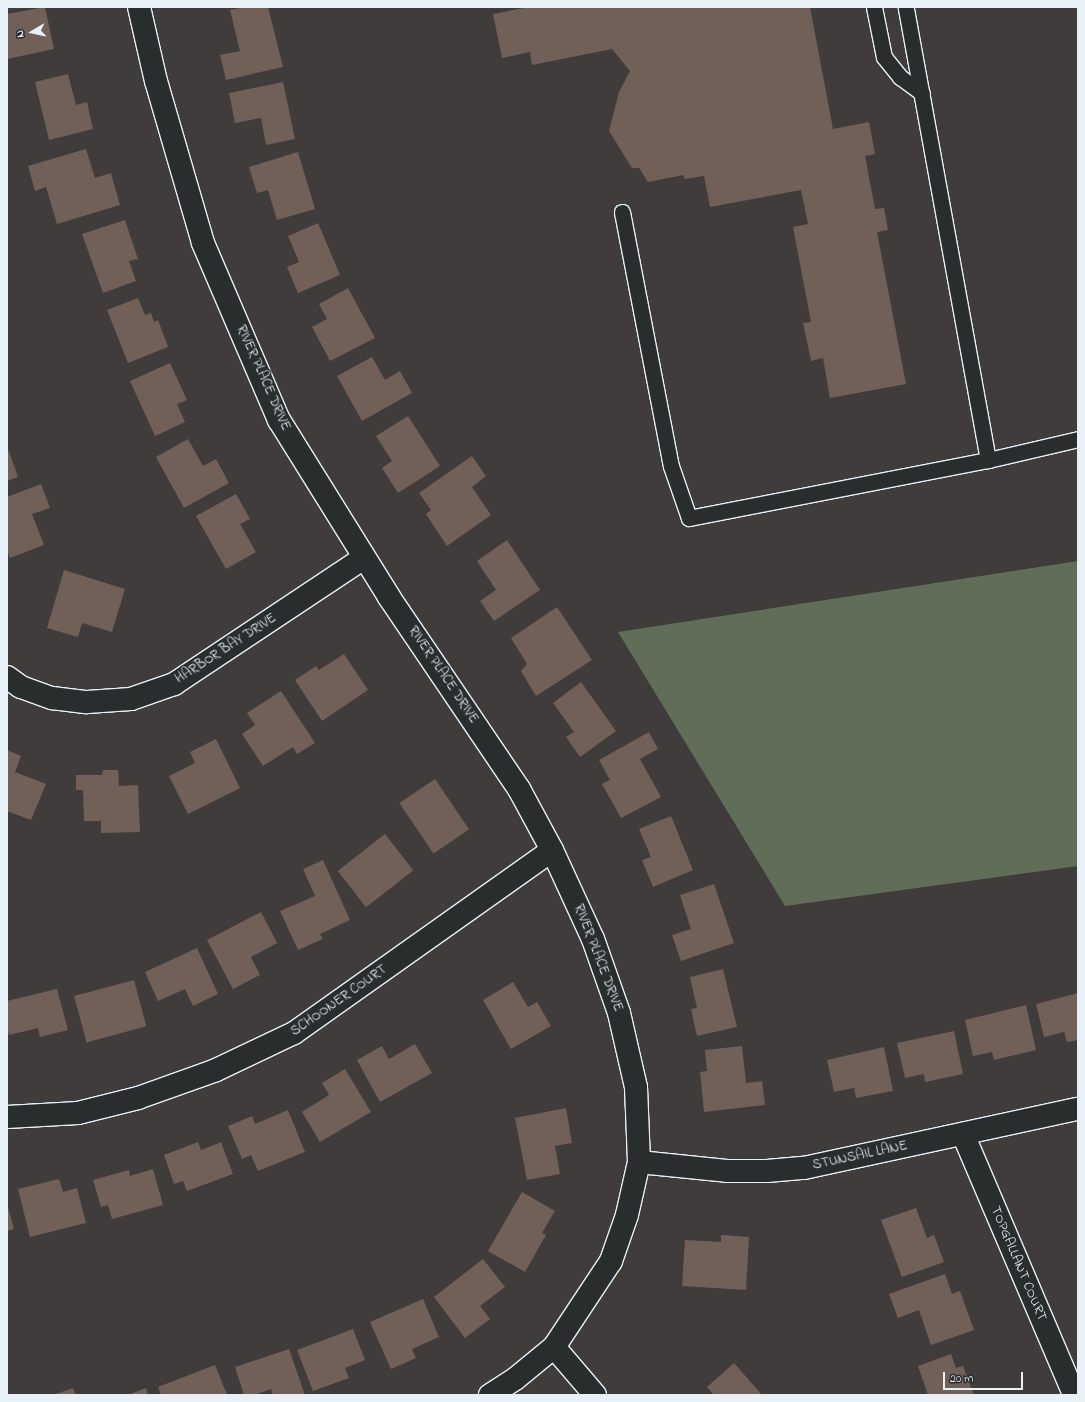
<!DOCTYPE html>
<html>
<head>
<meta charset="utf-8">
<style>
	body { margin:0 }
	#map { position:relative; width:1085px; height:1402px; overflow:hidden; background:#3f3c3b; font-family:"Indie Flower",sans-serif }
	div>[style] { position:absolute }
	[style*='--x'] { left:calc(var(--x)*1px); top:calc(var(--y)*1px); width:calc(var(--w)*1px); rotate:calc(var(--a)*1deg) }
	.green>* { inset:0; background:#606e57 }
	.building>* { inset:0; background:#716058; transform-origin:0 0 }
	.roads { filter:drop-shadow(1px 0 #e8f1f8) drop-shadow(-1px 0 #e8f1f8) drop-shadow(0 1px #e8f1f8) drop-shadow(0 -1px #e8f1f8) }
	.lane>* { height:15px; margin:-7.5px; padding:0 7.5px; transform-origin:7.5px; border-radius:7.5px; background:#2a2d2e }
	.street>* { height:22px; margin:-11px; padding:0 11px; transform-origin:11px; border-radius:11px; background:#2a2d2e }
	span { translate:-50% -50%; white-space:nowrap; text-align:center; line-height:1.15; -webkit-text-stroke:3px #2a2d2e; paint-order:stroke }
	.street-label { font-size:14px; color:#e8f1f8 }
	.frame { position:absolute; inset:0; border:8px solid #e8f1f8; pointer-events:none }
	.north { position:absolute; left:12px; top:12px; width:40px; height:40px; -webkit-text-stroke:3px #2a2d2e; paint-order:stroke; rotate:261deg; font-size:11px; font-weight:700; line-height:16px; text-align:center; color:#e8f1f8 }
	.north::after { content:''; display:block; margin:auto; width:14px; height:18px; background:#e8f1f8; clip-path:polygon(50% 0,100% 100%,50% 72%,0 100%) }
	.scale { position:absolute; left:943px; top:1372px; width:80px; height:18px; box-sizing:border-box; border:2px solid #e8f1f8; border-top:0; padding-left:5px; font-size:12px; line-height:14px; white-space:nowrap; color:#e8f1f8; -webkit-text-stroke:3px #2a2d2e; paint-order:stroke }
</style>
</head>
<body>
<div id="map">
	<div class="green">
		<div style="clip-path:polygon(1078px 561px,1078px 866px,785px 906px,618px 632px)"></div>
	</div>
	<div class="building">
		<div style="clip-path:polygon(45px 7px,54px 49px,7px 59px,7px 14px)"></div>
		<div style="clip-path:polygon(245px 7px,268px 7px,283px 67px,226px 80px,220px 55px,240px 51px,230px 10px)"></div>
		<div style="clip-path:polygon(529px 7px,810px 7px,833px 129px,869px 122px,875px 154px,865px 156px,875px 209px,884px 208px,888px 230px,877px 232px,906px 384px,830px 398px,823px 358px,811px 361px,803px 323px,811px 322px,793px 227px,808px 224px,801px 190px,710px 207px,704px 176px,684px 179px,684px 175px,648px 182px,639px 168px,632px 168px,609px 131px,619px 92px,630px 71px,612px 49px,532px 65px,530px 52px,502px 58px,493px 14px)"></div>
		<div style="clip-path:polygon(68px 74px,76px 105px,87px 102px,93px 129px,49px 140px,35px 82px)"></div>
		<div style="clip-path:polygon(283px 82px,295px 139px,266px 145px,261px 118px,235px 123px,229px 93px)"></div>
		<div style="clip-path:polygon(86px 149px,95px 178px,111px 173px,120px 205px,57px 224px,46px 187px,35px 191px,28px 166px)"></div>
		<div style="clip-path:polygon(298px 152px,315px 209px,277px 220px,268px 190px,257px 193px,249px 167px)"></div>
		<div style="clip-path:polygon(125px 220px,138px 259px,129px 261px,136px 281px,103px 293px,82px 234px)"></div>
		<div style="clip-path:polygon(318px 223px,340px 275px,298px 293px,287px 267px,299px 262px,288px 236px)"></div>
		<div style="clip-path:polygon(348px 288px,375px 338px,330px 361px,312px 327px,327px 319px,319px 304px)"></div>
		<div style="clip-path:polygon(138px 298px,145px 315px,151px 313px,154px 322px,158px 320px,168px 347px,128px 363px,107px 310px)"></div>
		<div style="clip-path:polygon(372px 357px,385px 380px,400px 371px,412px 393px,362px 421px,337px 376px)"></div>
		<div style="clip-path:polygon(170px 363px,187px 400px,177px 404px,185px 422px,155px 436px,130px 381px)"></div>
		<div style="clip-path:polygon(408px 416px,440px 466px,398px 493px,382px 468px,392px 461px,376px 436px)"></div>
		<div style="clip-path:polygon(188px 439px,203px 466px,216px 459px,229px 483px,184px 508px,156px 457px)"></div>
		<div style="clip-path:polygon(7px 446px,18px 477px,7px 481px)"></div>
		<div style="clip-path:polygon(472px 456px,486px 476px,472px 487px,491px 515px,447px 546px,426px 514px,431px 510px,419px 493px)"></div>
		<div style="clip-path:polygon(41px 484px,50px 508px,32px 514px,44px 545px,10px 558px,7px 550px,7px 497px)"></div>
		<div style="clip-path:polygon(236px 494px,250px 519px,240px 524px,256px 552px,226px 569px,196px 516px)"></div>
		<div style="clip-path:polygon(507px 540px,540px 590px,494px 621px,480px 601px,496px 590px,477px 561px)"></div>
		<div style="clip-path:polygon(64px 570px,125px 589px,112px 632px,82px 623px,78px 637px,47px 628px)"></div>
		<div style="clip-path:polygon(557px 607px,592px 660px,536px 696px,521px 671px,527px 664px,511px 638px)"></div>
		<div style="clip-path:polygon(344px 654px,368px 690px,322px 721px,295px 680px,316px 666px,319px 670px)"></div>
		<div style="clip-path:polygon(581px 682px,616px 731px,580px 757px,566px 737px,574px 732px,553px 703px)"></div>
		<div style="clip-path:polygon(281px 691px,315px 743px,297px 754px,293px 747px,263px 766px,242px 734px,255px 725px,247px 713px)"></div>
		<div style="clip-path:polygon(649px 732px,658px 749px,640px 759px,661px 797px,621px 818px,602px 784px,610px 780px,599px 760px)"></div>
		<div style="clip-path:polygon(216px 739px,240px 788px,188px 814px,169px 776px,195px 763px,190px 752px)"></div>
		<div style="clip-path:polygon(7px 750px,21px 756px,15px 772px,46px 784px,31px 820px,7px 811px)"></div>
		<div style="clip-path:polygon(103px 770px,118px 770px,119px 786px,138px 785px,140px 832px,101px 833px,101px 821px,84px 821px,83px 790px,76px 790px,76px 775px,102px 775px)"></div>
		<div style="left:435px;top:779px;width:61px;height:43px;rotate:56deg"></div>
		<div style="clip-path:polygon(671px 816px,693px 870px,653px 887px,642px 860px,651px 857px,639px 829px)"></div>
		<div style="left:385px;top:834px;width:46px;height:60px;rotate:52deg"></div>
		<div style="clip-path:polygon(323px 860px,350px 920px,320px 934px,323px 939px,298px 950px,280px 911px,315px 896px,303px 869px)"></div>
		<div style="clip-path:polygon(714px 884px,734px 943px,681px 961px,672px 935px,691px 929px,680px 895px)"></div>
		<div style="clip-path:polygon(261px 912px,277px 943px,251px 957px,260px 975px,233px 989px,207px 940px)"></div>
		<div style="clip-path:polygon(197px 948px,218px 994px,193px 1006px,185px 989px,158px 1001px,145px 972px)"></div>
		<div style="clip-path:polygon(723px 969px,737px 1027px,697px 1036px,691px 1009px,697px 1008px,690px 977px)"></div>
		<div style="left:134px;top:980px;width:48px;height:62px;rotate:75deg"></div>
		<div style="clip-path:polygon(513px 982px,528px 1007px,537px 1002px,551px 1026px,511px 1049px,483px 1000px)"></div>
		<div style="clip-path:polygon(57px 989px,68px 1030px,40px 1037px,38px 1028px,9px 1035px,7px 1028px,7px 1001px)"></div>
		<div style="clip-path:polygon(1078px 993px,1078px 1040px,1067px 1042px,1064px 1032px,1044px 1037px,1036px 1004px)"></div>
		<div style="clip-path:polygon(1026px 1005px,1036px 1050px,994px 1060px,992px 1052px,973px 1056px,965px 1020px)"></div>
		<div style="clip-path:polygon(954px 1031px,963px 1074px,925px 1082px,924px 1074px,905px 1078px,897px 1043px)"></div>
		<div style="clip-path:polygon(415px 1044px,432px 1073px,380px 1102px,357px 1060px,382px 1046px,389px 1059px)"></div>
		<div style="clip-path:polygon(742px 1046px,746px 1083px,762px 1081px,765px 1105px,704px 1112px,700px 1072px,707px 1071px,705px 1050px)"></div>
		<div style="clip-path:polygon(884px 1047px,893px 1091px,856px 1098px,854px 1088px,834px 1092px,827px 1060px)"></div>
		<div style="clip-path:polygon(345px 1069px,371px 1112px,320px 1142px,302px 1112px,329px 1095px,322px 1083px)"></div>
		<div style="clip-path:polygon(566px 1108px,572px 1143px,555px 1146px,560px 1174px,527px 1180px,515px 1118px)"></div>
		<div style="clip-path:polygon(288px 1110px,305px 1152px,258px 1171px,251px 1155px,242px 1159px,228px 1126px,252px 1116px,255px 1124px)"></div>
		<div style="clip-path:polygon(198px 1142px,201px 1150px,221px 1142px,233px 1174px,187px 1191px,183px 1181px,174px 1184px,164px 1155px)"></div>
		<div style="clip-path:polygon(153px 1169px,163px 1205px,112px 1219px,108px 1205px,101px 1207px,93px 1180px,129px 1170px,130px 1176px)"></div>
		<div style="clip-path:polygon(59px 1179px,63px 1192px,77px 1188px,86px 1223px,30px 1237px,18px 1189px)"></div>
		<div style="clip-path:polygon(522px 1192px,555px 1211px,542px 1233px,546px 1235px,525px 1272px,488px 1251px)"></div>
		<div style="clip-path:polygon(7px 1204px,14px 1229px,7px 1231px)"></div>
		<div style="clip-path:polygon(916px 1208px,927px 1238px,934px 1235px,944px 1262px,902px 1277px,881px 1220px)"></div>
		<div style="clip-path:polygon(721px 1235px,749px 1237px,746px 1290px,682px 1286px,685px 1240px,721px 1242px)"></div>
		<div style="clip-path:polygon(483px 1259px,505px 1287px,480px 1306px,490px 1319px,465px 1338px,434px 1297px)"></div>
		<div style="clip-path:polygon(945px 1274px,952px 1294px,960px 1291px,974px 1330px,931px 1345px,919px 1310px,898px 1318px,889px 1294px)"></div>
		<div style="clip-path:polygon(423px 1299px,439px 1337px,412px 1349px,416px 1358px,391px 1369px,370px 1322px)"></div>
		<div style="clip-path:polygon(353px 1329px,365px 1360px,345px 1368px,349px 1378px,313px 1391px,297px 1350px)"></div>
		<div style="clip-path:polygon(289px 1349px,305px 1395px,273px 1395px,271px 1389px,254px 1395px,244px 1395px,235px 1367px)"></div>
		<div style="clip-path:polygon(951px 1354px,956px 1368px,963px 1366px,974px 1395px,928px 1395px,918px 1366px)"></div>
		<div style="clip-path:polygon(734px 1363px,762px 1395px,714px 1395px,707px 1387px)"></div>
		<div style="clip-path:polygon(215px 1365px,227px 1395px,161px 1395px,158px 1387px)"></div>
		<div style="clip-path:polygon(73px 1388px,76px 1395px,53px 1395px)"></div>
		<div style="clip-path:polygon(146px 1388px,148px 1395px,128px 1395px)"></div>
	</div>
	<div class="roads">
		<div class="lane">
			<div style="--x:874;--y:7;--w:51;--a:78.7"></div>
			<div style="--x:884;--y:57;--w:26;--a:51"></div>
			<div style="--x:900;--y:77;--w:27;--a:36"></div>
			<div style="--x:622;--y:212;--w:259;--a:79.1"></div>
			<div style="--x:671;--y:466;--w:55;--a:70.9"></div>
			<div style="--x:689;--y:518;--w:305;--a:-11"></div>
			<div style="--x:988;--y:460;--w:460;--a:-100.3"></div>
			<div style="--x:988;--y:460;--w:92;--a:-13.1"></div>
		</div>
		<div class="street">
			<div style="--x:139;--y:7;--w:76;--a:77.1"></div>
			<div style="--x:156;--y:81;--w:169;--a:73.8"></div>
			<div style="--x:203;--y:243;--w:193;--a:66.8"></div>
			<div style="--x:279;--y:420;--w:208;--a:58.1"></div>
			<div style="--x:389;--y:597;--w:232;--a:55.9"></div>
			<div style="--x:519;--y:789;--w:69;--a:61.6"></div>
			<div style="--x:552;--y:850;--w:98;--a:65.3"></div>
			<div style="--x:593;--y:939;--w:78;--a:70.6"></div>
			<div style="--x:619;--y:1013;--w:76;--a:77.1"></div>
			<div style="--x:636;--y:1087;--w:75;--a:87.7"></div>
			<div style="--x:639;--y:1162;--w:54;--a:102.8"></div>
			<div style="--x:627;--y:1215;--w:49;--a:109.2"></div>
			<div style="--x:611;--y:1261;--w:103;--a:123.5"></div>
			<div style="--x:554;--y:1347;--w:50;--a:140.6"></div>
			<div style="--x:515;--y:1379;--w:30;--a:147"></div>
			<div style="--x:7;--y:677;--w:17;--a:36"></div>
			<div style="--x:21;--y:687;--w:33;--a:20"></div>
			<div style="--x:52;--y:698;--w:35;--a:7"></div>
			<div style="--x:87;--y:702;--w:44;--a:-3.9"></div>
			<div style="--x:131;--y:699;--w:46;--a:-19.2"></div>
			<div style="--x:174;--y:684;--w:228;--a:-33.6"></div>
			<div style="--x:7;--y:1117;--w:71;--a:-3.2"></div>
			<div style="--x:78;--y:1113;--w:62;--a:-14"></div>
			<div style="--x:138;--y:1098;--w:83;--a:-19.7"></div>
			<div style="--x:216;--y:1070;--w:86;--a:-25.4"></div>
			<div style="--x:294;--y:1033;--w:316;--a:-35.3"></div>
			<div style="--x:963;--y:1134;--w:283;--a:66.9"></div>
			<div style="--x:639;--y:1162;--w:88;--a:5.8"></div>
			<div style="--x:727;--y:1171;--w:40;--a:0"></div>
			<div style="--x:767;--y:1171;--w:37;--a:-5"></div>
			<div style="--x:804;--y:1168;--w:280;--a:-12.2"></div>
			<div style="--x:554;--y:1347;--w:63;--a:49.5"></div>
		</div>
	</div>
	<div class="street-label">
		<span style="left:263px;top:378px;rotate:66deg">RIVER PLACE DRIVE</span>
		<span style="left:226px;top:649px;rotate:-33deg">HARBOR BAY DRIVE</span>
		<span style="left:443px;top:675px;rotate:56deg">RIVER PLACE DRIVE</span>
		<span style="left:598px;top:958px;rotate:69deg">RIVER PLACE DRIVE</span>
		<span style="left:339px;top:1001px;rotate:-35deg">SCHOONER COURT</span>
		<span style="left:860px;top:1156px;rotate:-12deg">STUNSAIL LANE</span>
		<span style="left:1018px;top:1264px;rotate:67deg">TOPGALLANT COURT</span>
	</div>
	<div class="frame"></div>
	<div class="north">N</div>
	<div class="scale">20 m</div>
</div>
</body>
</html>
